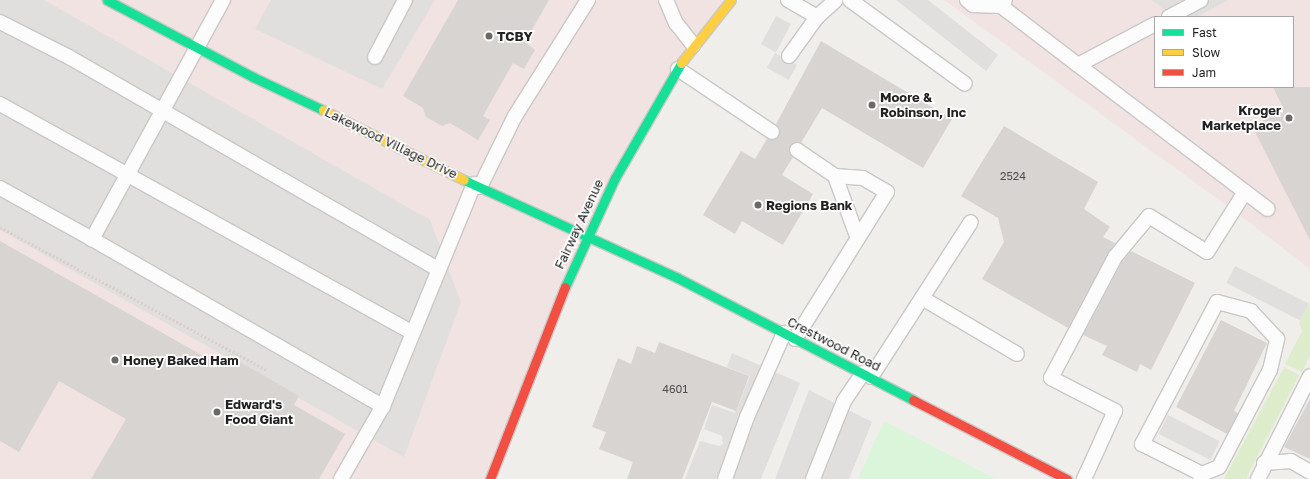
<!DOCTYPE html>
<html>
<head>
<meta charset="utf-8">
<style>
	body { margin:0 }
	#map { position:relative; width:1310px; height:479px; overflow:hidden; background:#f0eeeb; font-family:"Golos Text",sans-serif }
	div>[style] { position:absolute }
	[style*='--x'] { left:calc(var(--x)*1px); top:calc(var(--y)*1px); width:calc(var(--w)*1px); rotate:calc(var(--a)*1deg) }
	.commercial>* { inset:0; background:#f1e3e1 }
	.grass>* { inset:0; background:#ddeccb }
	.park>* { inset:0; background:#daf5da }
	.parking>* { inset:0; background:#e0dfde; transform-origin:0 0 }
	.building>* { inset:0; background:#d7d4d2 }
	.path>* { height:2.5px; margin-top:-1.25px; transform-origin:0; background:repeating-linear-gradient(90deg,#dccecd 0 2px,transparent 0 4px) }
	.roads { filter:drop-shadow(1px 0 #c9c8c7) drop-shadow(-1px 0 #c9c8c7) drop-shadow(0 1px #c9c8c7) drop-shadow(0 -1px #c9c8c7) }
	.lane>* { height:14px; margin:-7px; padding:0 7px; transform-origin:7px; border-radius:7px; background:#fdfcfc }
	.fast>* { height:9px; margin:-4.5px; padding:0 4.5px; transform-origin:4.5px; border-radius:4.5px; background:#16e098 }
	.slow>* { height:9px; margin:-4.5px; padding:0 4.5px; transform-origin:4.5px; border-radius:4.5px; background:#ffcf43 }
	.jam>* { height:9px; margin:-4.5px; padding:0 4.5px; transform-origin:4.5px; border-radius:4.5px; background:#f24e42 }
	.dots>* { width:11px; height:11px; translate:-50% -50%; box-sizing:border-box; border:2px solid #fff; border-radius:50% }
	span { translate:-50% -50%; white-space:nowrap; text-align:center; line-height:1.15; -webkit-text-stroke:3.5px #fff; paint-order:stroke }
	.number-label { font-size:11px; color:#4f4e4e }
	.number-label span { -webkit-text-stroke-width:0 }
	.poi-label { font-size:13px; color:#222; font-weight:700 }
	.left { translate:0 -50%; text-align:left }
	.right { translate:-100% -50%; text-align:right }
	.street-label { font-size:13px; color:#222 }
	.legend { position:absolute; left:1154px; top:16px; width:140px; height:72px; box-sizing:border-box; background:#fff; border:1px solid #a7a7a7; margin:0; padding:5px 7px; list-style:none; font-size:12px; color:#222 }
	.legend li { display:flex; align-items:center; gap:8px; height:20px }
	.legend b { width:20px; border:1px solid #a7a7a7 }
</style>
</head>
<body>
<div id="map">
	<div class="commercial">
		<div style="clip-path:polygon(0 0,733px 0,642px 128px,490px 479px,0 479px)"></div>
		<div style="clip-path:polygon(evenodd,944px 0,1310px 0,1310px 269px,1241px 216px,944px 0,1155px 17px,1293px 17px,1293px 87px,1155px 87px,1155px 17px)"></div>
	</div>
	<div class="grass">
		<div style="clip-path:polygon(1310px 302px,1310px 355px,1302px 372px,1285px 364px,1302px 331px,1299px 323px)"></div>
		<div style="clip-path:polygon(1284px 367px,1299px 375px,1246px 479px,1224px 479px)"></div>
	</div>
	<div class="park">
		<div style="clip-path:polygon(884px 421px,996px 479px,858px 479px)"></div>
	</div>
	<div class="parking">
		<div style="clip-path:polygon(0 0,44px 0,430px 220px,461px 302px,404px 457px,0 230px)"></div>
		<div style="clip-path:polygon(271px 0,435px 0,382px 89px,255px 29px)"></div>
		<div style="clip-path:polygon(896px 0,928px 0,998px 55px,986px 71px)"></div>
		<div style="clip-path:polygon(1151px 0,1228px 0,1197px 17px,1175px 17px)"></div>
		<div style="left:776px;top:16px;width:17px;height:32px;rotate:28deg"></div>
		<div style="left:775px;top:53px;width:25px;height:17px;rotate:29deg"></div>
		<div style="left:1235px;top:266px;width:83px;height:19px;rotate:27deg"></div>
		<div style="clip-path:polygon(732px 353px,800px 383px,761px 479px,685px 479px,700px 441px,719px 446px,723px 444px,722px 436px,704px 429px,712px 405px,735px 413px,750px 376px,727px 367px)"></div>
		<div style="clip-path:polygon(809px 390px,872px 422px,849px 479px,775px 479px)"></div>
		<div style="left:1168px;top:415px;width:58px;height:21px;rotate:27deg"></div>
	</div>
	<div class="building">
		<div style="clip-path:polygon(458px 0,549px 0,525px 42px,535px 50px,524px 69px,513px 63px,483px 116px,490px 120px,478px 140px,450px 123px,442px 126px,426px 117px,423px 108px,403px 96px)"></div>
		<div style="clip-path:polygon(821px 41px,952px 119px,923px 168px,822px 108px,801px 143px,794px 142px,789px 149px,793px 157px,782px 175px,813px 194px,783px 245px,742px 221px,735px 234px,703px 215px,741px 151px,755px 159px,767px 139px,779px 137px,780px 129px,776px 124px)"></div>
		<div style="clip-path:polygon(1273px 87px,1310px 87px,1310px 240px,1252px 126px,1284px 110px)"></div>
		<div style="clip-path:polygon(1004px 126px,1098px 182px,1084px 209px,1110px 227px,1103px 237px,1115px 243px,1068px 328px,982px 279px,1004px 242px,998px 218px,961px 196px)"></div>
		<div style="clip-path:polygon(0 241px,221px 366px,228px 355px,299px 396px,294px 405px,345px 434px,319px 479px,91px 479px,126px 419px,59px 381px,19px 452px,0 441px)"></div>
		<div style="clip-path:polygon(1131px 251px,1195px 283px,1151px 370px,1140px 364px,1137px 372px,1102px 355px,1107px 346px,1083px 335px,1122px 262px)"></div>
		<div style="clip-path:polygon(1221px 320px,1267px 343px,1234px 411px,1238px 413px,1227px 434px,1176px 407px)"></div>
		<div style="clip-path:polygon(659px 342px,749px 376px,736px 411px,712px 402px,682px 479px,627px 479px,633px 462px,599px 449px,606px 432px,592px 427px,618px 358px,631px 364px,637px 346px,655px 353px)"></div>
		<div style="clip-path:polygon(1310px 399px,1310px 459px,1284px 447px)"></div>
	</div>
	<div class="path">
		<div style="--x:0;--y:227;--w:304;--a:28.2"></div>
	</div>
	<div class="roads">
		<div class="lane">
			<div style="--x:223;--y:0;--w:273;--a:118.7"></div>
			<div style="--x:92;--y:239;--w:336;--a:29.9"></div>
			<div style="--x:383;--y:406;--w:240;--a:-67.7"></div>
			<div style="--x:666;--y:0;--w:25;--a:67"></div>
			<div style="--x:676;--y:23;--w:28;--a:52"></div>
			<div style="--x:788;--y:0;--w:34;--a:30"></div>
			<div style="--x:817;--y:17;--w:25;--a:-42"></div>
			<div style="--x:850;--y:0;--w:142;--a:36.1"></div>
			<div style="--x:967;--y:0;--w:8;--a:40"></div>
			<div style="--x:973;--y:5;--w:28;--a:2"></div>
			<div style="--x:1001;--y:6;--w:6;--a:-108"></div>
			<div style="--x:1005;--y:0;--w:7;--a:124"></div>
			<div style="--x:1001;--y:6;--w:97;--a:37.5"></div>
			<div style="--x:1078;--y:65;--w:87;--a:-28"></div>
			<div style="--x:1169;--y:17;--w:36;--a:-28"></div>
			<div style="--x:0;--y:22;--w:77;--a:26.9"></div>
			<div style="--x:69;--y:57;--w:426;--a:29.9"></div>
			<div style="--x:789;--y:56;--w:48;--a:-54.3"></div>
			<div style="--x:375;--y:57;--w:64;--a:-62.2"></div>
			<div style="--x:1078;--y:65;--w:238;--a:37.2"></div>
			<div style="--x:678;--y:69;--w:113;--a:33.8"></div>
			<div style="--x:0;--y:104;--w:471;--a:29"></div>
			<div style="--x:835;--y:176;--w:64;--a:69.9"></div>
			<div style="--x:480;--y:187;--w:79;--a:-63.8"></div>
			<div style="--x:515;--y:116;--w:137;--a:-57.8"></div>
			<div style="--x:0;--y:188;--w:105;--a:29"></div>
			<div style="--x:922;--y:298;--w:110;--a:30.5"></div>
			<div style="--x:795;--y:339;--w:173;--a:-58"></div>
			<div style="--x:887;--y:192;--w:28;--a:-150"></div>
			<div style="--x:863;--y:178;--w:28;--a:-176"></div>
			<div style="--x:835;--y:176;--w:46;--a:-145.6"></div>
			<div style="--x:871;--y:377;--w:184;--a:-57.2"></div>
			<div style="--x:1264;--y:463;--w:27;--a:-4"></div>
			<div style="--x:1291;--y:461;--w:22;--a:30"></div>
			<div style="--x:341;--y:479;--w:84;--a:-60.1"></div>
			<div style="--x:725;--y:479;--w:66;--a:-70.5"></div>
			<div style="--x:747;--y:417;--w:92;--a:-66.2"></div>
			<div style="--x:813;--y:479;--w:84;--a:-68.3"></div>
			<div style="--x:844;--y:401;--w:34;--a:-56"></div>
			<div style="--x:1084;--y:479;--w:75;--a:-65.5"></div>
			<div style="--x:1115;--y:411;--w:72;--a:-152.7"></div>
			<div style="--x:1051;--y:378;--w:137;--a:-62.1"></div>
			<div style="--x:1115;--y:257;--w:53;--a:-50.3"></div>
			<div style="--x:1149;--y:216;--w:68;--a:31.8"></div>
			<div style="--x:1207;--y:252;--w:71;--a:-57.7"></div>
			<div style="--x:1200;--y:479;--w:5;--a:-68"></div>
			<div style="--x:1202;--y:474;--w:18;--a:-22"></div>
			<div style="--x:1219;--y:467;--w:110;--a:-62.3"></div>
			<div style="--x:1270;--y:370;--w:32;--a:-77"></div>
			<div style="--x:1277;--y:339;--w:38;--a:-133"></div>
			<div style="--x:1251;--y:311;--w:35;--a:-165"></div>
			<div style="--x:1217;--y:302;--w:161;--a:117.8"></div>
			<div style="--x:1142;--y:444;--w:67;--a:26.6"></div>
			<div style="--x:1258;--y:479;--w:115;--a:-63.2"></div>
		</div>
		<div class="fast">
			<div style="--x:107;--y:0;--w:165;--a:27.8"></div>
			<div style="--x:253;--y:77;--w:77;--a:25.2"></div>
			<div style="--x:464;--y:180;--w:235;--a:24.6"></div>
			<div style="--x:678;--y:278;--w:265;--a:27.4"></div>
			<div style="--x:565;--y:287;--w:120;--a:-65.4"></div>
			<div style="--x:615;--y:178;--w:133;--a:-60.1"></div>
		</div>
		<div class="slow">
			<div style="--x:681;--y:63;--w:80;--a:-51.6"></div>
			<div style="--x:323;--y:110;--w:157;--a:26.4"></div>
		</div>
		<div class="jam">
			<div style="--x:913;--y:400;--w:173;--a:27.2"></div>
			<div style="--x:490;--y:479;--w:206;--a:-68.7"></div>
		</div>
	</div>
	<div class="dots">
		<div style="left:489px;top:36px;background:#6a6968"></div>
		<div style="left:872px;top:105px;background:#6a6968"></div>
		<div style="left:1289px;top:118px;background:#6a6968"></div>
		<div style="left:758px;top:205px;background:#6a6968"></div>
		<div style="left:115px;top:360px;background:#6a6968"></div>
		<div style="left:217px;top:412px;background:#6a6968"></div>
	</div>
	<div class="number-label">
		<span style="left:1013px;top:176px">2524</span>
		<span style="left:675px;top:389px">4601</span>
	</div>
	<div class="poi-label">
		<span class="left" style="left:497px;top:36px">TCBY</span>
		<span class="left" style="left:880px;top:105px">Moore &amp;<br>Robinson, Inc</span>
		<span class="right" style="left:1281px;top:118px">Kroger<br>Marketplace</span>
		<span class="left" style="left:766px;top:205px">Regions Bank</span>
		<span class="left" style="left:123px;top:360px">Honey Baked Ham</span>
		<span class="left" style="left:225px;top:412px">Edward's<br>Food Giant</span>
	</div>
	<div class="street-label">
		<span style="left:391px;top:143px;rotate:26deg">Lakewood Village Drive</span>
		<span style="left:579px;top:224px;rotate:-65deg">Fairway Avenue</span>
		<span style="left:834px;top:344px;rotate:27deg">Crestwood Road</span>
	</div>
	<ul class="legend">
	<li><b style="height:5px;background:#16e098"></b>Fast</li>
	<li><b style="height:5px;background:#ffcf43"></b>Slow</li>
	<li><b style="height:5px;background:#f24e42"></b>Jam</li>
	</ul>
</div>
</body>
</html>
